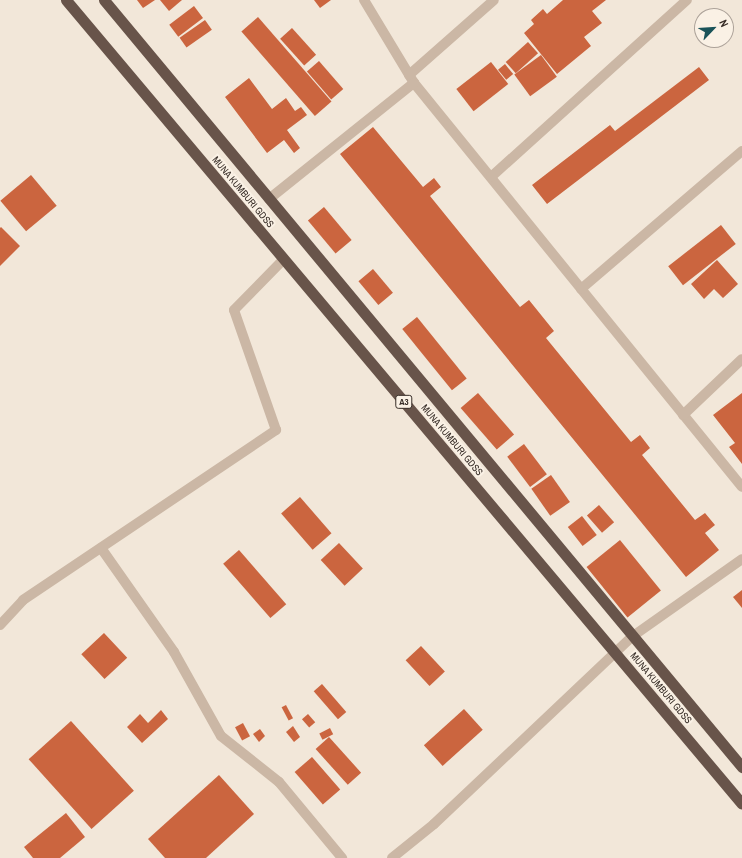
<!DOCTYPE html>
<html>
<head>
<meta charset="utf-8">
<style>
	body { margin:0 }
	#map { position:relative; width:742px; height:858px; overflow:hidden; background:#f2e7d9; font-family:"Archivo Narrow",sans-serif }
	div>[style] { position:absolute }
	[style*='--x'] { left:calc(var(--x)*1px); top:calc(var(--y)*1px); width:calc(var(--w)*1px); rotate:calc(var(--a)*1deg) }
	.building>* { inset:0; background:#cb653f; transform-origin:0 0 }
	.minor>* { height:10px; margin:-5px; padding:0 5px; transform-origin:5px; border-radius:5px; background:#cbb7a5 }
	.trunk>* { height:11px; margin:-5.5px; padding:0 5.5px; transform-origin:5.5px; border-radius:5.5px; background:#68544a }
	span { translate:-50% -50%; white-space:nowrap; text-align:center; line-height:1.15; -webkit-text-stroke:4px #faf1e5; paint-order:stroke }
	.shield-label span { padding:1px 3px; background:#faf1e5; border:1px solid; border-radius:3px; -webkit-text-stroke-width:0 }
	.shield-label { font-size:9px; color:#362c26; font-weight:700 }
	.street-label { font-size:10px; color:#362c26 }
	.north { position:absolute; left:694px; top:8px; width:40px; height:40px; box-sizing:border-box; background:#faf1e5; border:1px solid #aca299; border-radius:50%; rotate:65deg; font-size:11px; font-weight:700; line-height:16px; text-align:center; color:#362c26 }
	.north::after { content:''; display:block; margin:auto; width:14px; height:18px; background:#1a5359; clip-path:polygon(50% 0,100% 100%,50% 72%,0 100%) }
</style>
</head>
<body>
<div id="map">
	<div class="building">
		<div style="clip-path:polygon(137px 0,155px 0,143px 8px)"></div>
		<div style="clip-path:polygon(160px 0,182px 0,169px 11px)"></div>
		<div style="clip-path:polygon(314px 0,331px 0,320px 8px)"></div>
		<div style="clip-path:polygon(563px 0,606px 0,592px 11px,602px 23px,584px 37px,591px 46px,557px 74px,524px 33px,534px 24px,531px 20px,543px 9px,547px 14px)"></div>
		<div style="left:194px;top:6px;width:15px;height:31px;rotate:53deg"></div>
		<div style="left:258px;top:17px;width:112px;height:22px;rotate:49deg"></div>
		<div style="left:205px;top:20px;width:12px;height:31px;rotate:55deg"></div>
		<div style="left:292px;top:28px;width:36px;height:16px;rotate:48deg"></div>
		<div style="left:528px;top:42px;width:15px;height:30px;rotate:48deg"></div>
		<div style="left:541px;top:55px;width:27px;height:33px;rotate:54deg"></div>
		<div style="left:319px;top:61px;width:37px;height:16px;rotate:49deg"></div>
		<div style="left:491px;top:62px;width:28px;height:44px;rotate:52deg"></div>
		<div style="left:505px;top:64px;width:13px;height:9px;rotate:51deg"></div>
		<div style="clip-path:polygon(699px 67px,709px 80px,547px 204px,532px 185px,610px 125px,615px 131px)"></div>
		<div style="clip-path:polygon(249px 78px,272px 109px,286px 98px,295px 111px,301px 107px,307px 115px,287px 130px,300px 148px,294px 153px,284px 140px,267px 153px,225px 97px)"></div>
		<div style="clip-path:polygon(373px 127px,423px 187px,434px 178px,441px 187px,430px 196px,520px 307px,529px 300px,554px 331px,546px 338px,631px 442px,640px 435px,650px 448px,642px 455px,695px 520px,705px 513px,715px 525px,705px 533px,719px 550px,686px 577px,340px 154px)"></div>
		<div style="left:31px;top:175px;width:40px;height:40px;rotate:50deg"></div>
		<div style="left:324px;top:207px;width:43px;height:21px;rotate:50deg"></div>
		<div style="left:721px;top:225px;width:24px;height:67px;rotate:52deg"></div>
		<div style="clip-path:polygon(1px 227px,20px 246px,0 266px,0 228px)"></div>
		<div style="clip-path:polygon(717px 260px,738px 284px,723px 298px,714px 289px,704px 299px,691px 284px)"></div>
		<div style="left:373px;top:269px;width:31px;height:19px;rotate:50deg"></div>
		<div style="left:417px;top:317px;width:79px;height:19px;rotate:51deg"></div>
		<div style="left:478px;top:393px;width:55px;height:23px;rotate:49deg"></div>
		<div style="clip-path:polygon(742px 393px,742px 464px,729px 447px,735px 443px,713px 415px)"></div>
		<div style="left:524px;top:444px;width:38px;height:21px;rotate:53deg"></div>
		<div style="left:551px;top:475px;width:33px;height:24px;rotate:55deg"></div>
		<div style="left:300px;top:497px;width:48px;height:25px;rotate:49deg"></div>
		<div style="left:599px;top:505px;width:23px;height:16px;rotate:49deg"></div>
		<div style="left:582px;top:516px;width:24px;height:18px;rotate:52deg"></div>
		<div style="left:620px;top:540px;width:65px;height:43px;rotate:51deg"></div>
		<div style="left:339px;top:543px;width:35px;height:25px;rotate:47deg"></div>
		<div style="left:239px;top:550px;width:72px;height:21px;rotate:49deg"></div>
		<div style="clip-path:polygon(742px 590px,742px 608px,733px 597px)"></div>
		<div style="left:104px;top:633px;width:34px;height:31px;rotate:47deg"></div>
		<div style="left:421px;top:646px;width:35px;height:21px;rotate:47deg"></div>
		<div style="left:322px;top:684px;width:37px;height:11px;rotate:49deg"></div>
		<div style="left:286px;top:705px;width:15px;height:5px;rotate:62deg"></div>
		<div style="left:464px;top:709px;width:28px;height:54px;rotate:48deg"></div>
		<div style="clip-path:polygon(161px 710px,168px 719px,142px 743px,127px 727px,140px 714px,148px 723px)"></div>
		<div style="left:308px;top:714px;width:11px;height:8px;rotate:49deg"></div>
		<div style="left:71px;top:721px;width:94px;height:57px;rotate:48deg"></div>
		<div style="left:243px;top:723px;width:15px;height:9px;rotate:62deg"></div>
		<div style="clip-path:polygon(293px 726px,300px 737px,294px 742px,286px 732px)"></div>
		<div style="left:330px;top:728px;width:7px;height:12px;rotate:63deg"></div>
		<div style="clip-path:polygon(260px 729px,265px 736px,259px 742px,253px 734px)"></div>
		<div style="left:329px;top:737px;width:48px;height:18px;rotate:48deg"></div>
		<div style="left:312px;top:757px;width:43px;height:23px;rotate:49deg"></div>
		<div style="clip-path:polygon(219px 775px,254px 814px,206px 858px,165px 858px,148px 839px)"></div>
		<div style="clip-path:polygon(66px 813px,85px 837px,60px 858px,33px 858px,24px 847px)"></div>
	</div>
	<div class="minor">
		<div style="--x:364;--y:0;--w:97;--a:58.9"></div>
		<div style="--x:414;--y:83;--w:520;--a:50.93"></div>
		<div style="--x:409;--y:75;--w:113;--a:-41.4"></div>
		<div style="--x:491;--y:177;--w:264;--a:-42.1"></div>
		<div style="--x:269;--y:199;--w:186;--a:-38.7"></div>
		<div style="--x:581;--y:289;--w:212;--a:-40.6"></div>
		<div style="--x:683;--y:415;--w:81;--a:-43.5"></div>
		<div style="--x:101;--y:548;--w:127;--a:54.9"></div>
		<div style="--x:174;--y:652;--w:96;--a:60.8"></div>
		<div style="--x:221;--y:736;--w:74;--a:38.4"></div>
		<div style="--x:279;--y:782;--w:99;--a:50.3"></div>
		<div style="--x:0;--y:625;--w:34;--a:-47"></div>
		<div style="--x:23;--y:600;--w:305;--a:-33.9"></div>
		<div style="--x:276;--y:430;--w:127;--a:-109.3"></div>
		<div style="--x:234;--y:310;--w:71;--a:-45.6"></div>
		<div style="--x:392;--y:858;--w:54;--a:-39"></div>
		<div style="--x:434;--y:824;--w:274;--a:-43.4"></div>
		<div style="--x:633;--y:636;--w:133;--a:-35.2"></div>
	</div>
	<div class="trunk">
		<div style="--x:66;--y:0;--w:1050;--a:49.94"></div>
		<div style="--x:104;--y:0;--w:998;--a:50.25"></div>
	</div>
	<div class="shield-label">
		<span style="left:404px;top:402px">A3</span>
	</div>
	<div class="street-label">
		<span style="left:243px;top:192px;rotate:50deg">MUNA KUMBURI GDSS</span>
		<span style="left:452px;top:440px;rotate:50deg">MUNA KUMBURI GDSS</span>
		<span style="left:661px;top:688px;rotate:50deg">MUNA KUMBURI GDSS</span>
	</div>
	<div class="north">N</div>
</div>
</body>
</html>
